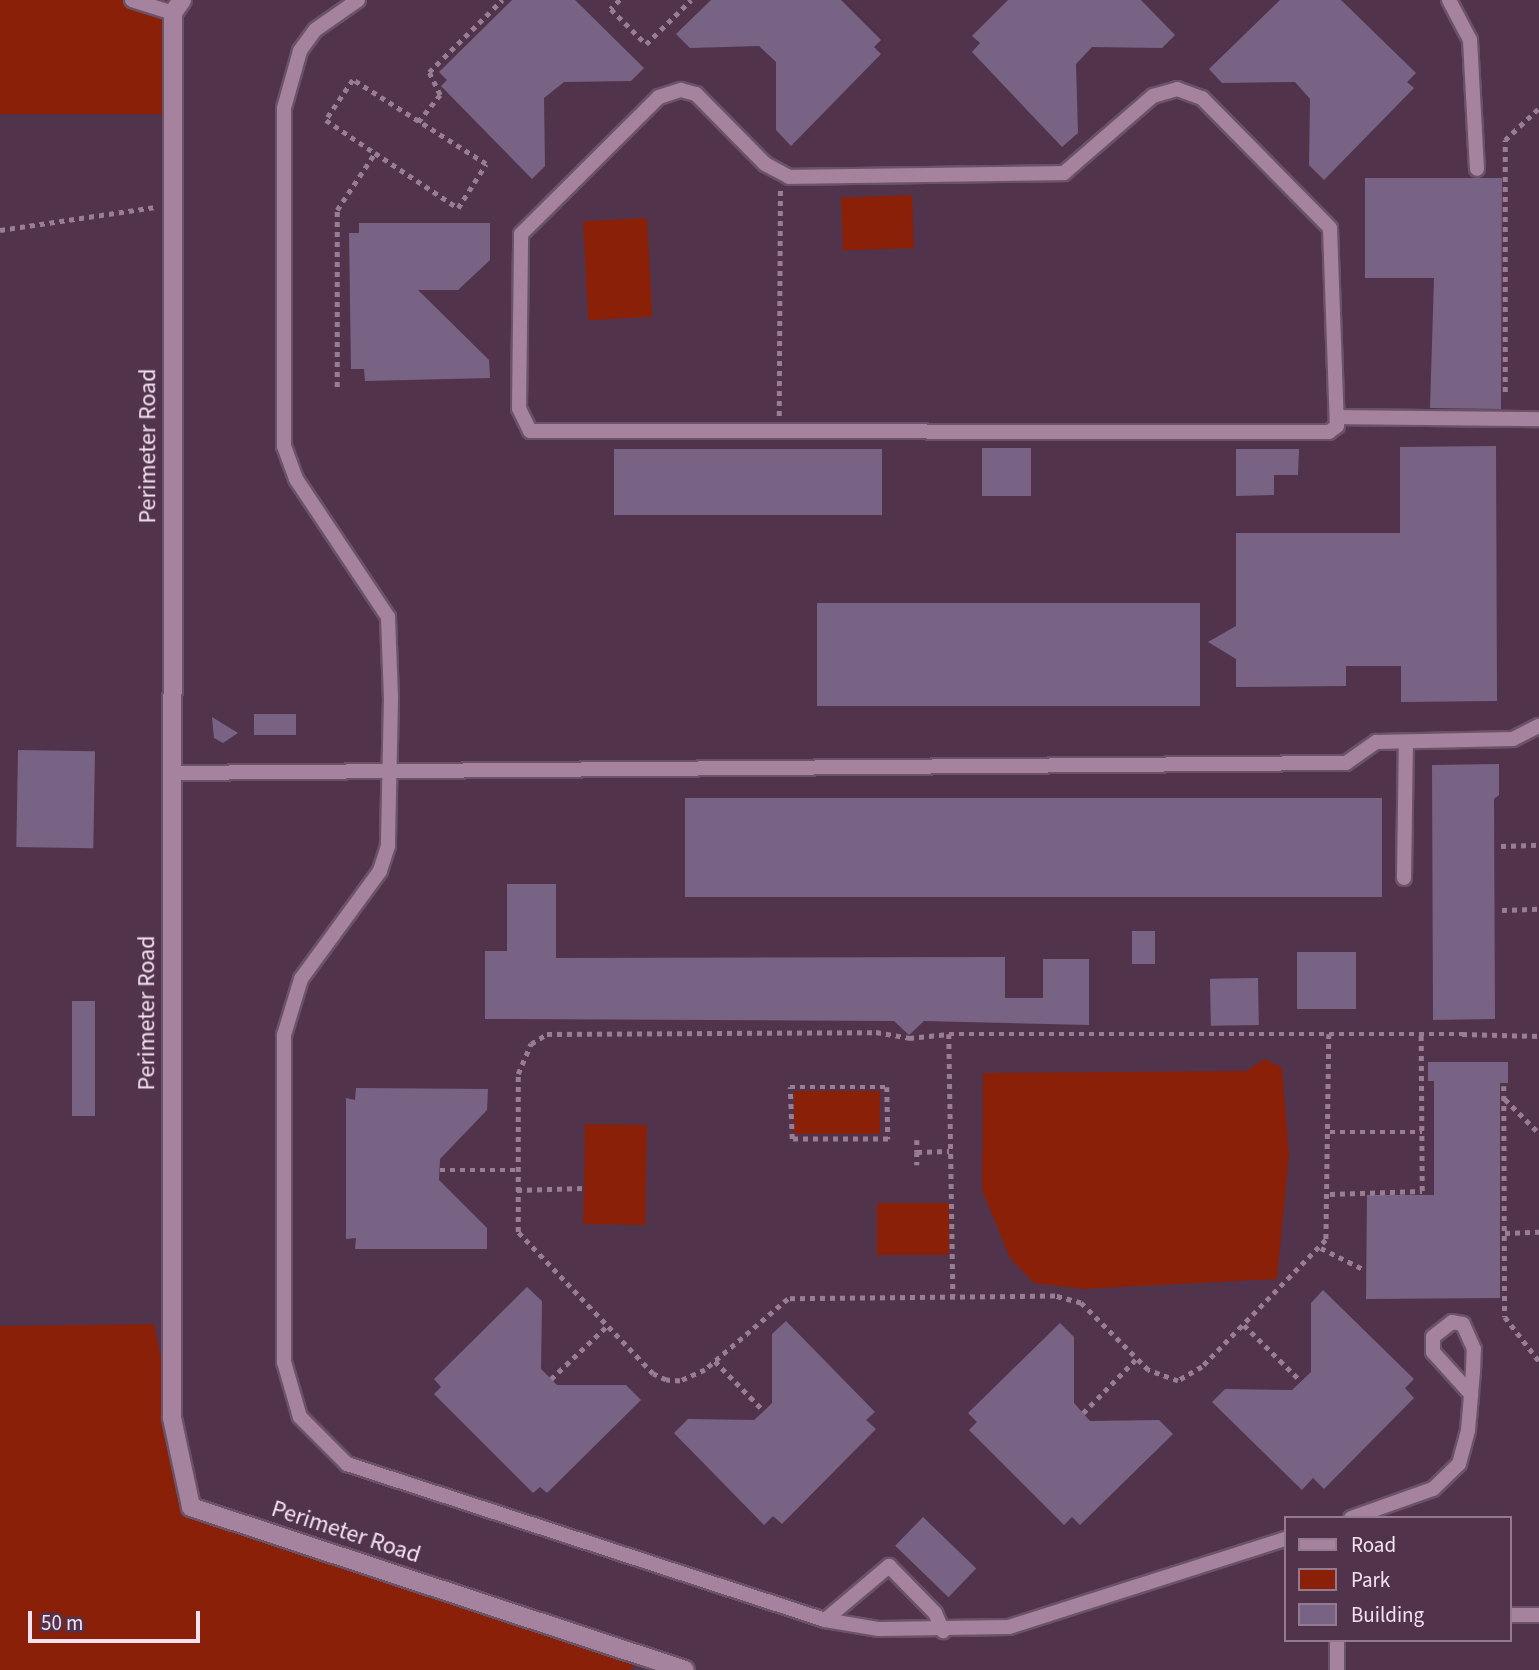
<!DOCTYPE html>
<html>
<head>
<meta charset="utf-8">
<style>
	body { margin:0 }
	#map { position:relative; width:1539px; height:1670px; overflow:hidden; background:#51344c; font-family:"Source Sans 3",sans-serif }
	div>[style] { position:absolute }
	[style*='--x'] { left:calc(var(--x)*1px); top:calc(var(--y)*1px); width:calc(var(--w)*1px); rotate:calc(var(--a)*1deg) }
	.green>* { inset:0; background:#8b2009; transform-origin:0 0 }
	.building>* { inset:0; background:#786384; transform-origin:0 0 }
	.path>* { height:4.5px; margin-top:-2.25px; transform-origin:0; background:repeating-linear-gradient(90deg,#977e93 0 5px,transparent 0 10px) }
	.roads { filter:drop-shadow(2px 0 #6b5367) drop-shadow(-2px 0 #6b5367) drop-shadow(0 2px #6b5367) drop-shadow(0 -2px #6b5367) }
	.lane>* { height:14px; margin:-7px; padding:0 7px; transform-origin:7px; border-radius:7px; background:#a5839e }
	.street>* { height:18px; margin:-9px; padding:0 9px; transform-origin:9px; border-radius:9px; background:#a5839e }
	span { translate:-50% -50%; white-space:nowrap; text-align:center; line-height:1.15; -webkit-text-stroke:5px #51344c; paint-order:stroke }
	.street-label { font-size:24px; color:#f5e2f1 }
	.legend { position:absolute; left:1284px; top:1516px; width:228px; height:126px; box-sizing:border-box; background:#51344c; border:2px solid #937a8e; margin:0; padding:9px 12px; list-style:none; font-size:21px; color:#f5e2f1 }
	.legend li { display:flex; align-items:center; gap:14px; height:35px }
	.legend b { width:35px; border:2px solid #937a8e }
	.scale { position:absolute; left:28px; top:1611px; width:172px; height:32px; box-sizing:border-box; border:4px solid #f5e2f1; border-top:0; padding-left:9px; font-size:21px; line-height:24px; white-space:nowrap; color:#f5e2f1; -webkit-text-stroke:5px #51344c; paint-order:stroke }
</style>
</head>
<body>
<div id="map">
	<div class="green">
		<div style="left:0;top:0;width:178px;height:114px"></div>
		<div style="left:912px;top:195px;width:53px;height:71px;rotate:88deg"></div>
		<div style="left:647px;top:218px;width:99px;height:64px;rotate:87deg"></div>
		<div style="clip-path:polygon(1265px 1059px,1282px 1068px,1289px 1155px,1277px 1279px,1082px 1289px,1034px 1283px,1010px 1258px,982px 1190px,983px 1073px,1246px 1071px)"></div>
		<div style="left:794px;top:1091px;width:86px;height:43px"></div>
		<div style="left:585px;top:1124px;width:62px;height:100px;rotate:1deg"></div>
		<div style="left:877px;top:1203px;width:72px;height:52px"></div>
		<div style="clip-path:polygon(154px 1324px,191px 1507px,642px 1656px,630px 1670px,0 1670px,0 1326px)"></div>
	</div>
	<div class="building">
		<div style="clip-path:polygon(512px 0,575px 0,644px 68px,631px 81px,564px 82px,544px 98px,545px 166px,532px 179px,441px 86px,447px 80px,439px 72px)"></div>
		<div style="clip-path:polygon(711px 0,841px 0,881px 40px,874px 47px,881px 54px,791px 146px,776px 130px,776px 62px,759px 46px,690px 48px,676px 34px)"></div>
		<div style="clip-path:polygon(1008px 0,1141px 0,1175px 35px,1162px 48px,1092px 47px,1076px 64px,1078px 133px,1062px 147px,972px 52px,980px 43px,972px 36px)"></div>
		<div style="clip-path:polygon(1280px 0,1341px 0,1416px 73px,1407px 82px,1414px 88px,1324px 180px,1309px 165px,1310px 99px,1295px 82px,1222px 83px,1209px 69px)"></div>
		<div style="clip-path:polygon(1365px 178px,1502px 178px,1501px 409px,1430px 408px,1434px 278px,1365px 278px)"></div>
		<div style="clip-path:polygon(359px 223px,490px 223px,490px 260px,458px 290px,418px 290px,489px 360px,490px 378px,365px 381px,364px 369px,351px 369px,349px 233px,359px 233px)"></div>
		<div style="clip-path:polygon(1496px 446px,1497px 701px,1401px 702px,1401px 666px,1346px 666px,1346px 686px,1236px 687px,1236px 659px,1208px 642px,1236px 626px,1236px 533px,1400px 533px,1400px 447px)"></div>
		<div style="left:982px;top:448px;width:49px;height:48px"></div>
		<div style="left:614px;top:449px;width:268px;height:66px"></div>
		<div style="clip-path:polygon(1236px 449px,1299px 449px,1298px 475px,1274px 475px,1274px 495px,1236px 496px)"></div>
		<div style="left:817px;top:603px;width:383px;height:103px"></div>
		<div style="left:254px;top:714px;width:42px;height:21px"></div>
		<div style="clip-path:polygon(212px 717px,238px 733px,223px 743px,214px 738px)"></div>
		<div style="left:18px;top:750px;width:77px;height:97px;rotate:1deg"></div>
		<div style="clip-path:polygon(1499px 764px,1499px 795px,1494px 799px,1495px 1019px,1433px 1020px,1432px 765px)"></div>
		<div style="left:685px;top:798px;width:697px;height:99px"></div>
		<div style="clip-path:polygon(507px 884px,556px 884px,556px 958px,1005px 957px,1005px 998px,1043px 998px,1043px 959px,1089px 959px,1089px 1025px,924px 1021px,909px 1035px,894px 1021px,485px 1019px,485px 951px,507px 951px)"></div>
		<div style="left:1155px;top:931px;width:33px;height:23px;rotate:90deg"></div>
		<div style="left:1356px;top:952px;width:57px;height:59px;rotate:90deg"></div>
		<div style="left:1258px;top:978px;width:47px;height:48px;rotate:89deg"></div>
		<div style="left:72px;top:1001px;width:23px;height:115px"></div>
		<div style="clip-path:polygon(1428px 1062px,1508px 1062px,1508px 1083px,1500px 1083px,1500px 1298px,1366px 1299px,1367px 1195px,1434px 1195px,1434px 1081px,1428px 1081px)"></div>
		<div style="clip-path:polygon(356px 1088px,488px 1089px,487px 1110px,440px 1159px,439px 1180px,487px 1228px,487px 1249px,355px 1249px,356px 1238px,346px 1239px,346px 1098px,355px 1100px)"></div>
		<div style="clip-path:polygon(527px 1287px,542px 1301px,541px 1369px,557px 1385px,626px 1385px,641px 1400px,547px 1493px,540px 1487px,533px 1493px,434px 1394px,441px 1387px,434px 1379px)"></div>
		<div style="clip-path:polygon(1323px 1290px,1414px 1379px,1405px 1388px,1414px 1398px,1324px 1489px,1313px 1478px,1302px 1490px,1212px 1402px,1225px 1389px,1292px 1390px,1311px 1372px,1311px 1303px)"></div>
		<div style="clip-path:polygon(786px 1321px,875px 1412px,866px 1420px,876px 1429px,782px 1524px,773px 1516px,764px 1525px,674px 1433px,688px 1419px,754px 1420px,764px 1411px,772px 1403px,772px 1334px)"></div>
		<div style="clip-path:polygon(1060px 1323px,1074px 1337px,1074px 1403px,1090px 1421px,1159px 1420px,1173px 1434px,1080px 1525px,1072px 1517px,1064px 1525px,969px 1430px,977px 1422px,968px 1413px)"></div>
		<div style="left:923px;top:1517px;width:74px;height:40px;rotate:44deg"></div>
	</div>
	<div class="path">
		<div style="--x:620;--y:0;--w:13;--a:135"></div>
		<div style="--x:611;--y:9;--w:49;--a:45"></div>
		<div style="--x:646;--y:44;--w:63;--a:-44.4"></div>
		<div style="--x:418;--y:122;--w:35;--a:-51"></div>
		<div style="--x:440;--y:95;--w:25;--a:-116"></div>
		<div style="--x:429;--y:72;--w:103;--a:-44.6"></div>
		<div style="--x:0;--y:230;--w:157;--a:-8.4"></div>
		<div style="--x:337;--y:387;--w:177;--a:-90"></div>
		<div style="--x:337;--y:210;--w:69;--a:-56.3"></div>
		<div style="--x:375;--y:153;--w:100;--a:33.5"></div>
		<div style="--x:458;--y:208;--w:52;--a:-57.5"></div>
		<div style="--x:486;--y:164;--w:157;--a:-147.7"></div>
		<div style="--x:353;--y:80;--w:48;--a:124"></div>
		<div style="--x:326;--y:120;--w:59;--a:34"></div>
		<div style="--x:1505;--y:392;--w:252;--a:-90"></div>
		<div style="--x:1505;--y:140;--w:47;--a:-43.3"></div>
		<div style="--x:779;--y:416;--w:226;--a:-89.7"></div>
		<div style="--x:1501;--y:846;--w:38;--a:-2"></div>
		<div style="--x:1502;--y:910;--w:37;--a:-2"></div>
		<div style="--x:949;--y:1034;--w:262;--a:89.1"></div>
		<div style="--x:1329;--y:1034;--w:206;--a:90.8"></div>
		<div style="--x:1326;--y:1240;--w:177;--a:134.3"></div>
		<div style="--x:1202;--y:1367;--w:28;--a:150"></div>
		<div style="--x:1178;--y:1381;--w:32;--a:-160"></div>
		<div style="--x:1148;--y:1370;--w:95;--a:-135"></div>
		<div style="--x:1081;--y:1303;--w:27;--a:-165"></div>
		<div style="--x:1055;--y:1296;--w:267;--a:179.4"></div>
		<div style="--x:788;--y:1299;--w:109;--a:139.5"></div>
		<div style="--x:705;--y:1370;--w:27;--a:156"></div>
		<div style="--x:680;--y:1381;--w:14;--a:-176"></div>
		<div style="--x:666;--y:1380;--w:14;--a:-155"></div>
		<div style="--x:653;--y:1374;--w:196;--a:-133.6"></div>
		<div style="--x:518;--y:1232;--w:158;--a:-90"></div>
		<div style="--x:518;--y:1074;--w:33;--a:-67"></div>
		<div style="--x:531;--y:1044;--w:19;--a:-32"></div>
		<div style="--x:547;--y:1034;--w:329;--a:-0.3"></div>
		<div style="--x:876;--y:1032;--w:34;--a:10"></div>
		<div style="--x:909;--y:1038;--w:40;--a:-5.7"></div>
		<div style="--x:949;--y:1034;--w:513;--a:0"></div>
		<div style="--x:1462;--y:1034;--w:77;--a:1.5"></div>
		<div style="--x:1504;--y:1086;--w:231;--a:89.8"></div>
		<div style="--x:1505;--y:1317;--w:56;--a:52.3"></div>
		<div style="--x:790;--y:1087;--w:97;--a:0"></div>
		<div style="--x:887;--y:1087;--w:52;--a:88.9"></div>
		<div style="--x:888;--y:1139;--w:96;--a:180"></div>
		<div style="--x:792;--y:1139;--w:52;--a:-92.2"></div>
		<div style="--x:1505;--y:1099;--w:48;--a:45"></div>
		<div style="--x:1330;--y:1132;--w:92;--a:0"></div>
		<div style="--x:917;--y:1140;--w:12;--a:90"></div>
		<div style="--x:917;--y:1152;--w:32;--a:-2"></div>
		<div style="--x:917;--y:1152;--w:13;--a:90"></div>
		<div style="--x:440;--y:1170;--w:77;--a:0"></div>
		<div style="--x:517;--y:1190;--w:67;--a:-1.7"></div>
		<div style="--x:1330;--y:1194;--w:92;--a:-1.9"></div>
		<div style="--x:1422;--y:1191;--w:157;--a:-90.4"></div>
		<div style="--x:1505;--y:1233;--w:34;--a:-2"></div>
		<div style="--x:1321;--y:1248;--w:47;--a:26.6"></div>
		<div style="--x:1244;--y:1325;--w:76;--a:44.5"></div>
		<div style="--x:715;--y:1361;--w:70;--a:45.6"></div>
		<div style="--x:551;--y:1379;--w:77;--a:-43.4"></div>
		<div style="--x:1083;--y:1413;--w:76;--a:-45.5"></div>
	</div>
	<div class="roads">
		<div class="lane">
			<div style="--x:132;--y:0;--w:43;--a:17.6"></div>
			<div style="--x:358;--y:0;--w:52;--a:145.1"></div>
			<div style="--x:315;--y:30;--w:26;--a:126"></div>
			<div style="--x:300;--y:51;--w:59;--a:105.7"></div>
			<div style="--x:284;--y:108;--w:338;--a:90"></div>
			<div style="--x:284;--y:446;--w:35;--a:70"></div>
			<div style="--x:296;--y:479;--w:166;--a:56.3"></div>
			<div style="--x:388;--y:617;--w:81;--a:87.9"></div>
			<div style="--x:391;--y:698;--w:148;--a:91.2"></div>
			<div style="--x:388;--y:846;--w:26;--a:108"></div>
			<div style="--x:380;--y:871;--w:134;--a:126.2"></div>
			<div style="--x:301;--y:979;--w:59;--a:106.9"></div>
			<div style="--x:284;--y:1035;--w:327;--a:90"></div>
			<div style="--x:284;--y:1362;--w:57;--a:73.8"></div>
			<div style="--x:300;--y:1417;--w:66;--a:45"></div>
			<div style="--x:347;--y:1464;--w:503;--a:18.07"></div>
			<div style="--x:825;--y:1620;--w:55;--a:9.5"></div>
			<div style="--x:879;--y:1629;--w:130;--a:-0.9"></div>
			<div style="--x:1009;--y:1627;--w:290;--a:-17.7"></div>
			<div style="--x:1449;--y:0;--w:45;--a:62.3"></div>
			<div style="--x:1470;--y:40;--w:129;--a:86.9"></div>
			<div style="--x:681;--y:90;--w:16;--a:15"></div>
			<div style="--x:696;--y:94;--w:98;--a:45.4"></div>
			<div style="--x:765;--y:164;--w:27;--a:28"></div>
			<div style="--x:789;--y:177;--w:275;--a:-0.8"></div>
			<div style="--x:1064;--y:173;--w:118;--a:-40.9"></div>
			<div style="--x:1153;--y:96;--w:25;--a:-16"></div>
			<div style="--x:1177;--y:89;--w:27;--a:20"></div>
			<div style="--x:1202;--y:98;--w:182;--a:45.4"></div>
			<div style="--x:1330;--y:228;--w:198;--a:88"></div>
			<div style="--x:1337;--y:426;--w:10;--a:143"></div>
			<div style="--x:1329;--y:432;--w:799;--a:-179.93"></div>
			<div style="--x:530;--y:431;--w:25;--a:-116"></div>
			<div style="--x:519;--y:408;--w:174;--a:-89.3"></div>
			<div style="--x:521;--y:234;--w:194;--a:-44.8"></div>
			<div style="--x:659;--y:97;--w:23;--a:-18"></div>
			<div style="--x:1337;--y:417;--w:202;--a:0.6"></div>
			<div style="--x:172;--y:773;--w:1174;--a:-0.49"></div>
			<div style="--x:1346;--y:763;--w:37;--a:-35"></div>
			<div style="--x:1376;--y:742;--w:137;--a:-1.3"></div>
			<div style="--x:1513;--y:739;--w:29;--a:-27"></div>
			<div style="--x:1404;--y:878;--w:136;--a:-89.2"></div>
			<div style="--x:1351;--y:1518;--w:87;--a:-19.5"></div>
			<div style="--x:1433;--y:1489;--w:36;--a:-44"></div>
			<div style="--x:1459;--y:1464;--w:35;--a:-75"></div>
			<div style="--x:1468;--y:1430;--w:36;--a:-85"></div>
			<div style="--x:1471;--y:1394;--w:22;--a:-85"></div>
			<div style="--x:1473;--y:1372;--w:23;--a:-88"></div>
			<div style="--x:1474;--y:1349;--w:27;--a:-114"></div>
			<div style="--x:1463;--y:1324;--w:11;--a:-170"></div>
			<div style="--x:1452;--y:1322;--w:24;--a:142"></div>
			<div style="--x:1433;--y:1337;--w:15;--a:90"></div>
			<div style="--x:1433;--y:1352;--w:57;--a:47.9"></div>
			<div style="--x:1509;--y:1615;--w:30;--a:0"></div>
			<div style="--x:825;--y:1620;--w:84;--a:-40.2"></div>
			<div style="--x:889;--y:1566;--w:66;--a:45.6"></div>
			<div style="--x:935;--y:1613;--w:20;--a:66"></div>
			<div style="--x:1337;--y:1670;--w:30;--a:-90"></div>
		</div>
		<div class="street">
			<div style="--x:182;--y:0;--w:16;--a:125"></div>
			<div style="--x:173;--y:13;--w:1405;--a:90.04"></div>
			<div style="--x:172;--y:1418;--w:91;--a:77.9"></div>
			<div style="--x:191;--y:1507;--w:520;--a:18.26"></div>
		</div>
	</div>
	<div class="street-label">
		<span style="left:148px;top:446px;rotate:-90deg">Perimeter Road</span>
		<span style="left:147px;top:1013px;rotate:-90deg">Perimeter Road</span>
		<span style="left:346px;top:1532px;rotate:18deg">Perimeter Road</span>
	</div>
	<ul class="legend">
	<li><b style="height:9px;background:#a5839e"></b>Road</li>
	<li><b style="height:19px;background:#8b2009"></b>Park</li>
	<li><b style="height:19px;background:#786384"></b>Building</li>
	</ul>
	<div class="scale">50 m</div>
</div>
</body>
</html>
